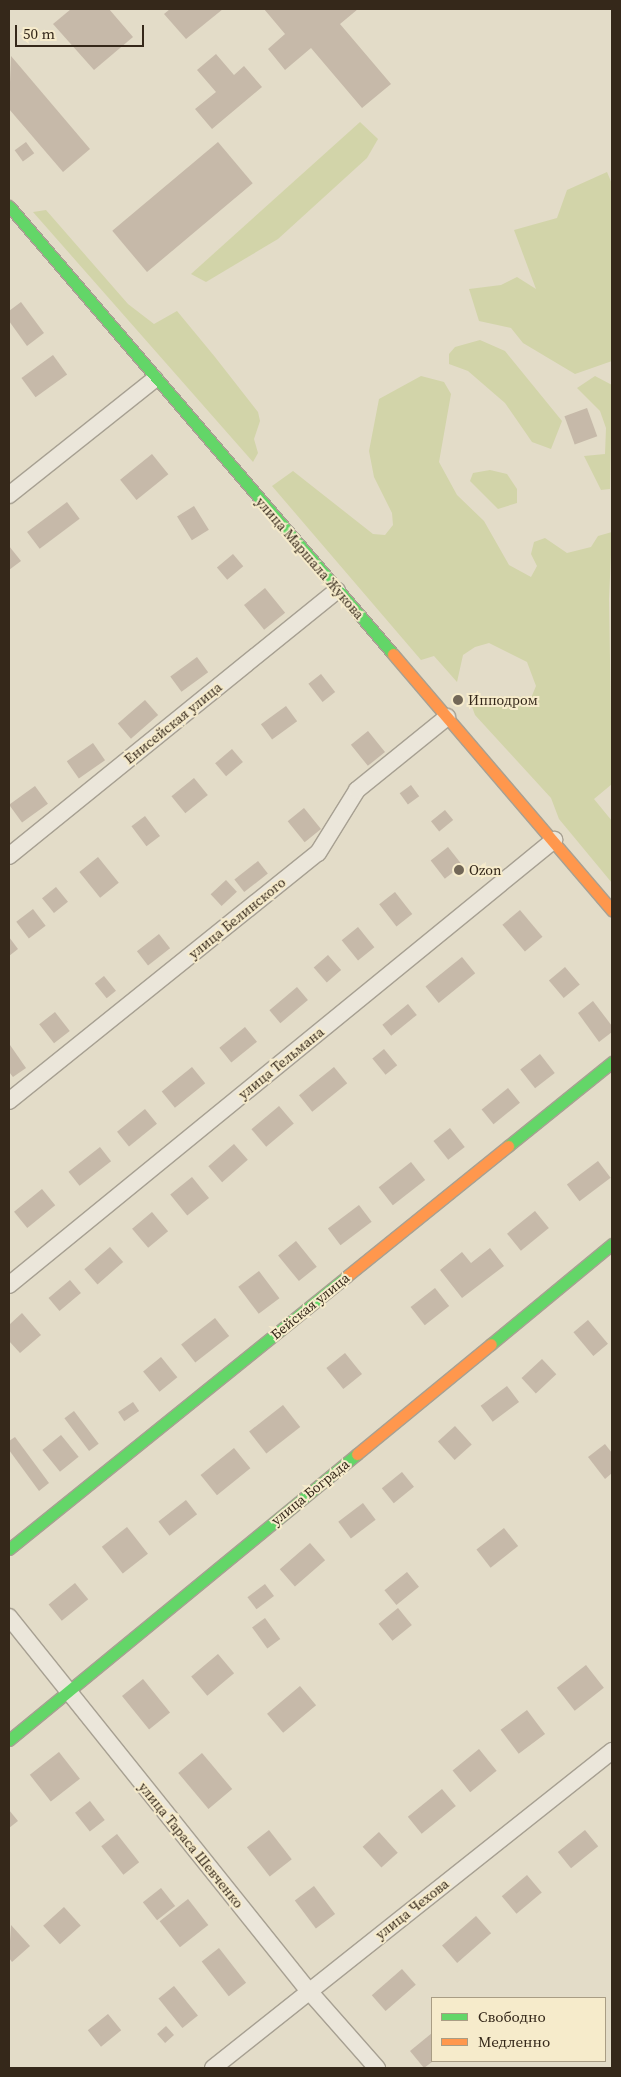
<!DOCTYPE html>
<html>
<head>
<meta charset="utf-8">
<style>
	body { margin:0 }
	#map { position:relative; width:621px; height:2077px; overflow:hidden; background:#e3dcc8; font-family:"Source Serif 4",serif }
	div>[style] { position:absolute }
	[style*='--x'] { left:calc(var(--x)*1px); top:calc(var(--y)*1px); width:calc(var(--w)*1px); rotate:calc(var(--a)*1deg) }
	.green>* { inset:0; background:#d2d4a9 }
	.building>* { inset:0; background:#c6b9a9; transform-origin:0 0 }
	.roads { filter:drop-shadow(1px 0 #a7a092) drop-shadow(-1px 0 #a7a092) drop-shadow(0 1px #a7a092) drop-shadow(0 -1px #a7a092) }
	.street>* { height:16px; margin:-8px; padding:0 8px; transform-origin:8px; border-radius:8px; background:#ebe6da }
	.fast>* { height:11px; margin:-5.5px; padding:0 5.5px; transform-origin:5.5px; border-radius:5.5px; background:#63d668 }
	.slow>* { height:11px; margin:-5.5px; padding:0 5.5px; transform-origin:5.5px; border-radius:5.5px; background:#ff974d }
	.dots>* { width:14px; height:14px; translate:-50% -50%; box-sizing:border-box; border:2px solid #f6ebcb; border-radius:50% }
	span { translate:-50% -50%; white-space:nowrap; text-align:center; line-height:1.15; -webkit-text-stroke:4px #f6ebcb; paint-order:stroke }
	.street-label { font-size:14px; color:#35281a }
	.poi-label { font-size:14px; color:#35281a }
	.left { translate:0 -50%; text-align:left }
	.frame { position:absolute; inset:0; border:10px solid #35281a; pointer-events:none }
	.legend { position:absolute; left:431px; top:1997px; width:175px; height:65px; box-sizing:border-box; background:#f6ebcb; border:1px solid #a99d84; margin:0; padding:6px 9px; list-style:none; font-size:15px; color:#35281a }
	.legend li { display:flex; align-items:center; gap:10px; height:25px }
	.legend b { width:25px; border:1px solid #a99d84 }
	.scale { position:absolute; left:15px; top:25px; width:129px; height:22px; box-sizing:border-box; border:2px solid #35281a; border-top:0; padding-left:6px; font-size:15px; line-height:18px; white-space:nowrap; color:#35281a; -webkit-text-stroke:4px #f6ebcb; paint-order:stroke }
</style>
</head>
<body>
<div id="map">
	<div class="green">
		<div style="clip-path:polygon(360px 122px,378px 139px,367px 158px,278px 239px,206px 282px,191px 274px)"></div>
		<div style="clip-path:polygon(607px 172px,612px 184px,612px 361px,575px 374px,523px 343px,511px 328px,479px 321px,469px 289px,501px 285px,517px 277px,536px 289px,514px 230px,557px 218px,567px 190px)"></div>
		<div style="clip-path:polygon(46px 210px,128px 304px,154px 324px,177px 311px,215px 357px,258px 412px,260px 421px,254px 439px,258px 453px,253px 462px,33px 212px)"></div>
		<div style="clip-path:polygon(480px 340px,505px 351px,562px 421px,551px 449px,532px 442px,505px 403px,468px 371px,449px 364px,449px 354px,455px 347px)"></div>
		<div style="clip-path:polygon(421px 376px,444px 382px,451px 394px,439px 462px,457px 495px,484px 521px,509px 565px,531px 577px,537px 566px,531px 554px,534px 542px,545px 538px,567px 553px,591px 547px,598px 536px,612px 532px,609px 599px,612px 784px,594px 799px,612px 821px,612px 883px,559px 819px,551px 798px,475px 715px,471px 704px,481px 697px,519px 702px,531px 698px,536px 686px,527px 662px,489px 643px,475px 647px,463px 655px,457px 682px,434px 656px,421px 660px,272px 486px,293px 471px,373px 534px,385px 535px,393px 525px,392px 513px,374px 477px,369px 451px,379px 399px)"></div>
		<div style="clip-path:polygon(595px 376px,612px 385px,610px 489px,601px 490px,584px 456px,605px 454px,606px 428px,600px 411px,577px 388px)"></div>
		<div style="clip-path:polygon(490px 470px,507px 474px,517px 489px,517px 503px,498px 509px,470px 481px,473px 473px)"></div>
	</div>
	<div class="building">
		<div style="clip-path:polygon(71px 9px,109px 9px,133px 37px,94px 70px,53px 24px)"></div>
		<div style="clip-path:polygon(170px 9px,223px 9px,186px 39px,164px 14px)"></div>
		<div style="clip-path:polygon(264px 9px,358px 9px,340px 24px,391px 84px,362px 108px,311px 48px,285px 70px,268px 49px,285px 34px)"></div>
		<div style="clip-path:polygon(216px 54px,234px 75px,244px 66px,262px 87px,212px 129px,195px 109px,216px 92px,197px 70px)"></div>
		<div style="clip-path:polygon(11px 56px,90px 149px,63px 172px,9px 109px)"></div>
		<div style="left:26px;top:142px;width:14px;height:14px;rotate:54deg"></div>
		<div style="left:218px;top:142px;width:54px;height:138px;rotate:50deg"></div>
		<div style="clip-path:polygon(21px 302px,44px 333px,27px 346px,9px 321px,9px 311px)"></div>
		<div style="left:53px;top:355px;width:24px;height:39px;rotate:54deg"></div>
		<div style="left:587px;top:408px;width:30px;height:24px;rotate:70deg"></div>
		<div style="left:152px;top:454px;width:26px;height:41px;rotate:51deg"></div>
		<div style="left:67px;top:502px;width:21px;height:50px;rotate:53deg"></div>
		<div style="left:194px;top:506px;width:28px;height:20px;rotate:58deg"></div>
		<div style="clip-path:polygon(9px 546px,21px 561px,9px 570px)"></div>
		<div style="left:233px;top:554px;width:16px;height:21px;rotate:50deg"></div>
		<div style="left:265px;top:588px;width:32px;height:27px;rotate:51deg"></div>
		<div style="left:197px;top:657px;width:19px;height:33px;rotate:54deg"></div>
		<div style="left:321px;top:674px;width:23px;height:16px;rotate:52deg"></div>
		<div style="left:145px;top:700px;width:20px;height:36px;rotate:49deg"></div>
		<div style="left:286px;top:706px;width:19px;height:31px;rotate:54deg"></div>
		<div style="left:368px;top:731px;width:27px;height:22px;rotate:51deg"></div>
		<div style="left:93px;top:743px;width:21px;height:32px;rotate:55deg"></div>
		<div style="left:232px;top:749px;width:17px;height:22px;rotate:50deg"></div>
		<div style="left:194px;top:778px;width:22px;height:29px;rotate:51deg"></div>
		<div style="left:411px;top:785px;width:14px;height:14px;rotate:54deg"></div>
		<div style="left:35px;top:786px;width:22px;height:32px;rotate:54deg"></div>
		<div style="left:304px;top:808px;width:27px;height:21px;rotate:51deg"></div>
		<div style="left:445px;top:810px;width:13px;height:18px;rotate:51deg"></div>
		<div style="left:145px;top:816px;width:25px;height:17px;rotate:53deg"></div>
		<div style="left:448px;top:847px;width:23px;height:22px;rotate:52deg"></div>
		<div style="left:98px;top:857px;width:33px;height:24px;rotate:51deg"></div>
		<div style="left:258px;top:861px;width:16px;height:30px;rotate:52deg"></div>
		<div style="left:226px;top:880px;width:16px;height:21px;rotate:47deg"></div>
		<div style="left:56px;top:887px;width:19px;height:18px;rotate:51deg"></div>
		<div style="left:395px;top:892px;width:28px;height:20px;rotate:52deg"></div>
		<div style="left:33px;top:909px;width:21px;height:21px;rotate:53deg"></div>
		<div style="left:520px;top:910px;width:35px;height:23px;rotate:50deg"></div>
		<div style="left:358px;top:927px;width:26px;height:21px;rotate:51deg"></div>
		<div style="left:159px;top:934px;width:18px;height:28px;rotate:52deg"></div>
		<div style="clip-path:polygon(9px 937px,18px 949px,9px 956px)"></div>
		<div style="left:328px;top:955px;width:20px;height:19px;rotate:49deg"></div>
		<div style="left:462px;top:957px;width:21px;height:47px;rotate:51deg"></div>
		<div style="left:565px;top:967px;width:23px;height:21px;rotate:50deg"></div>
		<div style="left:104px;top:976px;width:19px;height:12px;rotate:51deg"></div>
		<div style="left:297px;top:987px;width:17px;height:36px;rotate:50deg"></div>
		<div style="clip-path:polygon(593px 1001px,612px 1026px,612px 1032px,599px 1042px,578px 1013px)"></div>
		<div style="left:408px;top:1004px;width:14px;height:33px;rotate:51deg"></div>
		<div style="left:55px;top:1012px;width:24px;height:20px;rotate:52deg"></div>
		<div style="left:245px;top:1027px;width:19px;height:33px;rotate:51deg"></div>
		<div style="clip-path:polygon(10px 1045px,26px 1068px,13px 1077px,9px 1072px)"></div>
		<div style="left:384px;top:1049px;width:21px;height:15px;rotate:51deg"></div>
		<div style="left:540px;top:1054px;width:24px;height:25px;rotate:52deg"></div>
		<div style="left:192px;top:1067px;width:21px;height:39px;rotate:51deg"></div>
		<div style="left:334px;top:1067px;width:21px;height:45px;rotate:51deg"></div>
		<div style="left:508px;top:1088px;width:19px;height:34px;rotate:51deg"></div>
		<div style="left:279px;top:1106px;width:23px;height:36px;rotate:50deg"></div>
		<div style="left:145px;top:1109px;width:19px;height:36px;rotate:51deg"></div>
		<div style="left:450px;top:1128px;width:24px;height:21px;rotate:52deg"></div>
		<div style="left:234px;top:1144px;width:21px;height:34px;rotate:49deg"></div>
		<div style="left:100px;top:1147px;width:18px;height:40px;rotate:52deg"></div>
		<div style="left:598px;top:1161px;width:21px;height:39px;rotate:53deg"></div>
		<div style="left:411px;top:1162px;width:23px;height:41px;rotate:52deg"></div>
		<div style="left:192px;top:1177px;width:27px;height:28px;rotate:51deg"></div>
		<div style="left:42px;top:1189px;width:21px;height:36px;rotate:51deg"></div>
		<div style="left:359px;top:1205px;width:21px;height:39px;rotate:53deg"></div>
		<div style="left:535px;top:1211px;width:22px;height:36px;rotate:51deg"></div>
		<div style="left:152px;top:1212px;width:25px;height:26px;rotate:50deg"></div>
		<div style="left:296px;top:1241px;width:33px;height:23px;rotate:51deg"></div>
		<div style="left:110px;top:1247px;width:20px;height:34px;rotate:49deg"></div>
		<div style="clip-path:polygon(490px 1248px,504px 1266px,462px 1298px,440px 1270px,462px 1252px,471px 1263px)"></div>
		<div style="left:259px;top:1271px;width:34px;height:26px;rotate:53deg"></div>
		<div style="left:70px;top:1280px;width:17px;height:28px;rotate:50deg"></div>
		<div style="left:435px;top:1288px;width:23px;height:31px;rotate:52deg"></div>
		<div style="clip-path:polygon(22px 1313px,41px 1335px,20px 1353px,9px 1341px,9px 1325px)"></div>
		<div style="left:215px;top:1318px;width:23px;height:43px;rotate:52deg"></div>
		<div style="left:588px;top:1320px;width:31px;height:19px;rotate:50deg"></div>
		<div style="left:345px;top:1353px;width:27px;height:24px;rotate:51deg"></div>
		<div style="left:161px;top:1357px;width:26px;height:23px;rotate:51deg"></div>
		<div style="left:542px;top:1359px;width:21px;height:28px;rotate:47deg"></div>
		<div style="left:507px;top:1386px;width:20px;height:33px;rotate:53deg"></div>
		<div style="left:133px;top:1402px;width:11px;height:18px;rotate:56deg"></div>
		<div style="left:283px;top:1405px;width:28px;height:43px;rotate:52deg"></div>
		<div style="left:74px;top:1411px;width:41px;height:12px;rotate:53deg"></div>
		<div style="left:455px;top:1426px;width:25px;height:23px;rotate:48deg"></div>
		<div style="left:61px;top:1435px;width:28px;height:24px;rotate:51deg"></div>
		<div style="clip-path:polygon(15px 1437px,49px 1483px,39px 1491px,9px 1450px,9px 1441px)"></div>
		<div style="clip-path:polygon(605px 1444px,612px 1453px,612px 1473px,605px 1479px,588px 1457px)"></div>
		<div style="left:234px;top:1448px;width:26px;height:43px;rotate:51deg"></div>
		<div style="left:402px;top:1472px;width:19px;height:26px;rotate:51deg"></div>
		<div style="left:186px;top:1500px;width:18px;height:35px;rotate:52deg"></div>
		<div style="left:363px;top:1503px;width:21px;height:31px;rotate:53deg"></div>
		<div style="left:127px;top:1527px;width:34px;height:32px;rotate:52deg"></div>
		<div style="left:504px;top:1528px;width:23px;height:35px;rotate:52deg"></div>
		<div style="left:310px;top:1543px;width:23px;height:40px;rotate:49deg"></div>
		<div style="left:407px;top:1572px;width:19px;height:29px;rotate:51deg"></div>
		<div style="left:75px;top:1583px;width:21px;height:34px;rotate:51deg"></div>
		<div style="left:265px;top:1584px;width:15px;height:22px;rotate:53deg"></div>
		<div style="left:398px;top:1608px;width:22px;height:25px;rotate:51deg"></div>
		<div style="left:265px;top:1618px;width:26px;height:16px;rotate:54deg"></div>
		<div style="left:218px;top:1654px;width:25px;height:35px;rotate:50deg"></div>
		<div style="left:586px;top:1665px;width:29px;height:37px;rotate:52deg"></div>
		<div style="left:143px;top:1679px;width:43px;height:27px;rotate:51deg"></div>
		<div style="left:300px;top:1686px;width:25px;height:43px;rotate:50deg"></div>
		<div style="left:527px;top:1710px;width:30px;height:33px;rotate:53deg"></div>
		<div style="left:479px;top:1749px;width:28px;height:34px;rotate:51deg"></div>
		<div style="left:59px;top:1752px;width:34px;height:37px;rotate:52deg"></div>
		<div style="left:202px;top:1753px;width:47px;height:31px;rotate:50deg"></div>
		<div style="left:442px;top:1789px;width:22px;height:44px;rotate:51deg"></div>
		<div style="left:90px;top:1801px;width:24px;height:19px;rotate:52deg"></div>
		<div style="clip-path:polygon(9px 1810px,18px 1821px,9px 1828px)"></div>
		<div style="left:269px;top:1830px;width:37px;height:28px;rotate:52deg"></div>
		<div style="left:585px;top:1830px;width:21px;height:35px;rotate:51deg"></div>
		<div style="left:379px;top:1832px;width:28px;height:22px;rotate:48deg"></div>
		<div style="left:117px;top:1834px;width:36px;height:20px;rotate:52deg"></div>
		<div style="left:527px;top:1875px;width:23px;height:33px;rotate:50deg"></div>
		<div style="left:314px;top:1886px;width:35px;height:24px;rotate:53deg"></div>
		<div style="left:161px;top:1888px;width:23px;height:23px;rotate:52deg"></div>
		<div style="left:188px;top:1899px;width:33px;height:36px;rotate:52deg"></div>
		<div style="left:64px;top:1907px;width:25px;height:28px;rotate:48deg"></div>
		<div style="left:476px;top:1916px;width:23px;height:45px;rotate:49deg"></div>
		<div style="clip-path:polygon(11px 1925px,30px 1946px,12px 1962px,9px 1958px)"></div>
		<div style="left:219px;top:1948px;width:44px;height:22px;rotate:52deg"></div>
		<div style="left:402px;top:1969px;width:21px;height:40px;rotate:49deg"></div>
		<div style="left:174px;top:1986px;width:38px;height:20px;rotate:51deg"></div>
		<div style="left:108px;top:2014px;width:21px;height:26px;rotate:51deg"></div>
		<div style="left:166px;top:2026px;width:12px;height:12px;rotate:48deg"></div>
		<div style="clip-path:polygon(432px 2033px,432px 2062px,424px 2068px,410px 2051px)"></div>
	</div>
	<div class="roads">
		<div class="street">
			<div style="--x:9;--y:495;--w:186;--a:-38.5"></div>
			<div style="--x:9;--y:856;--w:422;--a:-39"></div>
			<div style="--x:9;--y:1101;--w:396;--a:-38.8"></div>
			<div style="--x:318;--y:853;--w:74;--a:-58.2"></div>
			<div style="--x:357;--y:790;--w:116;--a:-39"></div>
			<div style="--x:9;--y:1285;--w:704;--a:-39.23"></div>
			<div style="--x:9;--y:1617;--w:479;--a:51.3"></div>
			<div style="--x:309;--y:1991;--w:103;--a:48.6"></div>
			<div style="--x:213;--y:2068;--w:510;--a:-38.47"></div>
		</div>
		<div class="fast">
			<div style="--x:9;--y:206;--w:590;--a:49.4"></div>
			<div style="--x:508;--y:1146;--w:134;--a:-38.9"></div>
			<div style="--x:491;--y:1344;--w:157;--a:-39.6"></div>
			<div style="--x:9;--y:1549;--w:434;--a:-38.9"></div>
			<div style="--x:9;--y:1740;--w:450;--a:-39.4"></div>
		</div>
		<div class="slow">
			<div style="--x:393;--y:654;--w:337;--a:49.5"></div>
			<div style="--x:347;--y:1276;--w:207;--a:-38.9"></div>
			<div style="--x:357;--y:1454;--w:173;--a:-39.4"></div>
		</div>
	</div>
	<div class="dots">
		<div style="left:458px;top:700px;background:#726757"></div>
		<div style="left:459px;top:870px;background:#726757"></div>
	</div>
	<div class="street-label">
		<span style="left:310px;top:558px;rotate:49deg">улица Маршала Жукова</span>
		<span style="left:173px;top:723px;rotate:-39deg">Енисейская улица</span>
		<span style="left:237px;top:918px;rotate:-39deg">улица Белинского</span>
		<span style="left:281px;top:1063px;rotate:-39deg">улица Тельмана</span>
		<span style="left:310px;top:1306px;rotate:-39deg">Бейская улица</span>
		<span style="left:310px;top:1492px;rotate:-39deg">улица Бограда</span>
		<span style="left:191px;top:1845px;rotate:51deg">улица Тараса Шевченко</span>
		<span style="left:412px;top:1909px;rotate:-38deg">улица Чехова</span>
	</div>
	<div class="poi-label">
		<span class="left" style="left:468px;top:700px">Ипподром</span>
		<span class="left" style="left:469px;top:870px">Ozon</span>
	</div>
	<div class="frame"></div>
	<ul class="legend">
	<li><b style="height:6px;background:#63d668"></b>Свободно</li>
	<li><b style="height:6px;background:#ff974d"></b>Медленно</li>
	</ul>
	<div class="scale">50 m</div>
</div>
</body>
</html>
